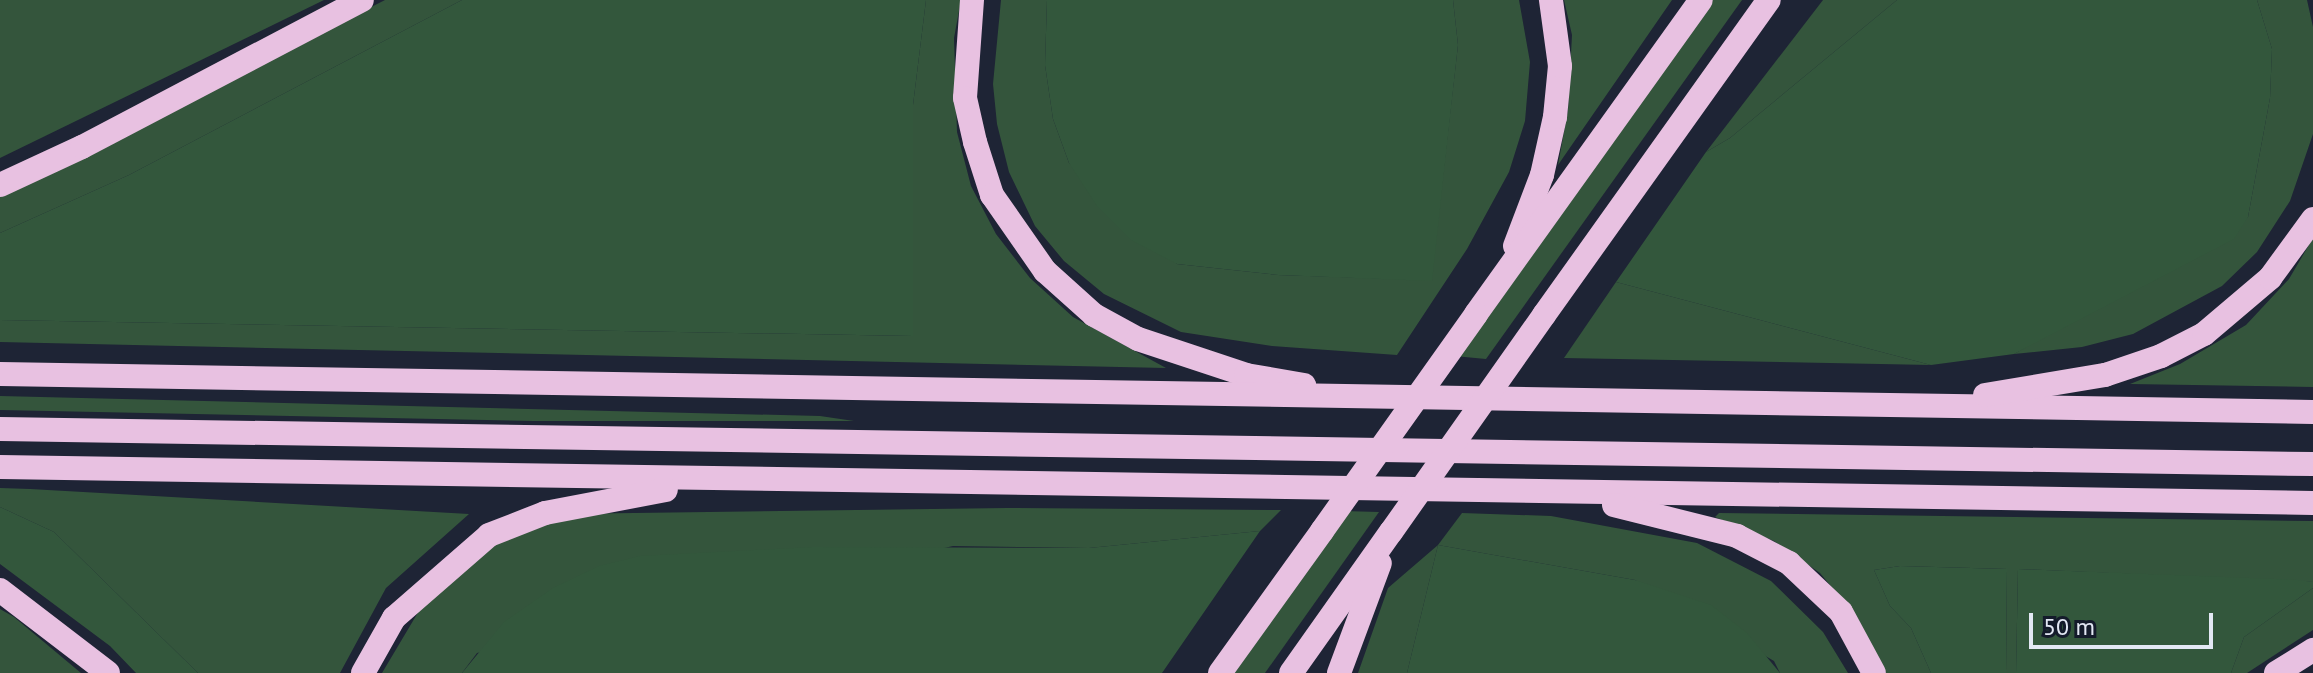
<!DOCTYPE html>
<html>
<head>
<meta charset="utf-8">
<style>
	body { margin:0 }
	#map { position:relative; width:2313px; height:673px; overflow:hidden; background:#1e2435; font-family:"PT Sans",sans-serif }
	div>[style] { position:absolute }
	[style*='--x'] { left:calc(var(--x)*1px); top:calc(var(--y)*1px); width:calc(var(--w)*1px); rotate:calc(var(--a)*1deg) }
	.green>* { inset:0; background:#34553c }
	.forest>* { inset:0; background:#33573c }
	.motorway>* { height:24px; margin:-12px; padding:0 12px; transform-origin:12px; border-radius:12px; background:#e8c1e1 }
	.motorway-bridge>* { height:24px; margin:-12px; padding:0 12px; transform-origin:12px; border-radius:12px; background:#e8c1e1 }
	span { translate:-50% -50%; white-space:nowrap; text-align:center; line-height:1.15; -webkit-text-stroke:7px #141b2b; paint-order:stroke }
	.scale { position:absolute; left:2029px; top:613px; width:184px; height:36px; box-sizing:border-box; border:4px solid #e3e8f4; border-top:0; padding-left:10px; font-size:24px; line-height:28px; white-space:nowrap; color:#e3e8f4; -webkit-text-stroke:6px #141b2b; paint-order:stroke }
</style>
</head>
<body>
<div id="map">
	<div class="green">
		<div style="clip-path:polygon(0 0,324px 0,0 158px)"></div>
		<div style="clip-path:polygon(385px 0,462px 0,129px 175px,0 233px,0 196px)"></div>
		<div style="clip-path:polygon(926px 0,961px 0,954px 38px,957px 132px,971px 186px,996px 234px,1030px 278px,1073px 317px,1166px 368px,0 342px,0 320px,912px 336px,913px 105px)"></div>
		<div style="clip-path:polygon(1001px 0,1047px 0,1045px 65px,1053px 119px,1069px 163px,1177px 264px,1278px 275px,1431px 280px,1458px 45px,1453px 0,1519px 0,1530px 62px,1525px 121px,1509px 172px,1467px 249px,1397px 355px,1272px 346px,1181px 332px,1104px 294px,1064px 261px,1035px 226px,1009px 172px,997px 124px,993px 84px)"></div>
		<div style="clip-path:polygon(1564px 0,1672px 0,1558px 165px,1568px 110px,1572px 35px)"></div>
		<div style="clip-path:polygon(1712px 0,1742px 0,1486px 359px,1454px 356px)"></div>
		<div style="clip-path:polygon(1823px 0,1897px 0,1730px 138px,1706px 152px)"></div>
		<div style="clip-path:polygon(2257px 0,2307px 0,2313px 27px,2313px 134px,2290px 201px,2257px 252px,2222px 286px,2133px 334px,2082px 347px,2014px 354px,2248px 217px,2270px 98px,2272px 49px)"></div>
		<div style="clip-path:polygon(2313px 238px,2313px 387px,2130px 384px,2180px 364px,2246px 325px,2289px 279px)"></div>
		<div style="clip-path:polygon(1616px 282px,1931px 365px,1564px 358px)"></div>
		<div style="clip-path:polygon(0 396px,820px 416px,854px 421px,534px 421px,0 410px)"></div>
		<div style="clip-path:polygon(0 488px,30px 489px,469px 514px,386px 588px,340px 673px,198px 673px,54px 532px,0 507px)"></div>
		<div style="clip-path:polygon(1007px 508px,1281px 510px,1260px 531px,1089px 548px,953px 546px,477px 653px,462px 673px,382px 673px,426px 599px,512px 529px,560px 514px)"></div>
		<div style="clip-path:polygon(1343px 511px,1379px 512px,1265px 673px,1227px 673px)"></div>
		<div style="clip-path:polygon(1462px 513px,1551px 516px,1697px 543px,1771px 581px,1823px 632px,1848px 673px,1780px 673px,1774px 661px,1635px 580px,1438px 545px,1407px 673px,1358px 673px,1388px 588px,1438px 545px)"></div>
		<div style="clip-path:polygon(1719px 513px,2313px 521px,2313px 582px,2018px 569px,2016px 673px,2006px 673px,2007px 569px,1900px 566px,1874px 570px,1890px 606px,1911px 628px,1931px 673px,1886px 673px,1858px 619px,1820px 573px,1774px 541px,1715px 517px)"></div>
		<div style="clip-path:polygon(2313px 588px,2313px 630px,2247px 673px,2231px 673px,2244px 637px)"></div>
		<div style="clip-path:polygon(0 609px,14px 617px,81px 673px,0 673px)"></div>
	</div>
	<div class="forest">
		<div style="clip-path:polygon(462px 0,926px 0,913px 105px,913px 336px,0 320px,0 233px,129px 175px)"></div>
		<div style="clip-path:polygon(1047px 0,1453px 0,1458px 45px,1432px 281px,1278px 275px,1177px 264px,1131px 240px,1097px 206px,1069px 163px,1053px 119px,1045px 65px)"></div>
		<div style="clip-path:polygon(1897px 0,2257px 0,2272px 49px,2270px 98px,2248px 217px,2234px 239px,2014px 354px,1931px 365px,1616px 282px,1706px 152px,1730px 138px)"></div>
		<div style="clip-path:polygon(0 507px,54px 532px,198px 673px,136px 673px,110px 646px,0 564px)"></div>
		<div style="clip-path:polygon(1260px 531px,1162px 673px,462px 673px,504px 622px,553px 588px,599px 566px,640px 556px,813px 547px,1089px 548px)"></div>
		<div style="clip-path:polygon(1438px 545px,1635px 580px,1711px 605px,1747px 633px,1780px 673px,1407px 673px)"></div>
		<div style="clip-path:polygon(1900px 566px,2007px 569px,2006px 673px,1931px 673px,1911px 628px,1890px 606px,1874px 570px)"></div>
		<div style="clip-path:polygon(2018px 569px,2298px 580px,2313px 582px,2313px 588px,2244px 637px,2231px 673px,2016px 673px)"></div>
	</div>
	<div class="motorway">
		<div style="--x:972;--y:0;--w:98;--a:94.1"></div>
		<div style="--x:965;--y:98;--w:45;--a:77.2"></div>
		<div style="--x:975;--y:142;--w:56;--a:72.2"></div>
		<div style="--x:992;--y:195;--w:93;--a:55.1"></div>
		<div style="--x:1045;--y:271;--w:66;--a:41.9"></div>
		<div style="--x:1094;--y:315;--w:50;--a:28.6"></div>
		<div style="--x:1138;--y:339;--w:114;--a:18.4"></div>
		<div style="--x:1246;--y:375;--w:59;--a:9.8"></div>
		<div style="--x:0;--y:185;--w:90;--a:-24.9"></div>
		<div style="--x:82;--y:147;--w:316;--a:-27.7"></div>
		<div style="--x:1515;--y:246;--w:76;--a:-69.2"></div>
		<div style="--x:1542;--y:175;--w:59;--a:-77.4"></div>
		<div style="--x:1555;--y:117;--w:51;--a:-84.4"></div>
		<div style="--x:1560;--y:66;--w:67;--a:-97.8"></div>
		<div style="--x:1476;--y:314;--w:386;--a:-54.4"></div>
		<div style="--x:1544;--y:315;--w:387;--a:-54.5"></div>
		<div style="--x:0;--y:374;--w:2313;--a:0.94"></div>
		<div style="--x:1985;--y:395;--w:122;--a:-9.5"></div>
		<div style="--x:2105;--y:375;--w:59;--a:-18.7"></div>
		<div style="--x:2161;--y:356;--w:48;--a:-27.1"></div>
		<div style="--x:2204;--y:334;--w:87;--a:-40.3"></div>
		<div style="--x:2270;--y:278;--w:73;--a:-53.9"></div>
		<div style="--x:0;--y:429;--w:2313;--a:0.87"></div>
		<div style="--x:0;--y:467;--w:2313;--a:0.89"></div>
		<div style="--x:1614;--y:505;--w:127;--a:14.1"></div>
		<div style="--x:1737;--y:536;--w:59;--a:27.4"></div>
		<div style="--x:1789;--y:563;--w:71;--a:43.3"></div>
		<div style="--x:1841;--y:612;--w:69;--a:61.6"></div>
		<div style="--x:0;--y:590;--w:136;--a:37.5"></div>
		<div style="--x:363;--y:673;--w:63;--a:-60.6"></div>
		<div style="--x:394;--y:618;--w:126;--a:-41.1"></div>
		<div style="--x:489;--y:535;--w:60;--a:-21.4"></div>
		<div style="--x:545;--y:513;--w:123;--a:-10.8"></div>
		<div style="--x:1220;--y:673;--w:175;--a:-54.3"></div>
		<div style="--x:1291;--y:673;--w:173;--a:-54.7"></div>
		<div style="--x:1339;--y:673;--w:117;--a:-69.6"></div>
		<div style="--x:2276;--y:673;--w:44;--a:-31.9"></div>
	</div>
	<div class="motorway-bridge">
		<div style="--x:1322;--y:531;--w:266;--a:-54.6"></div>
		<div style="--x:1391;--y:532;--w:266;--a:-54.8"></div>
	</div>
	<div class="scale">50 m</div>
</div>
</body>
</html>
